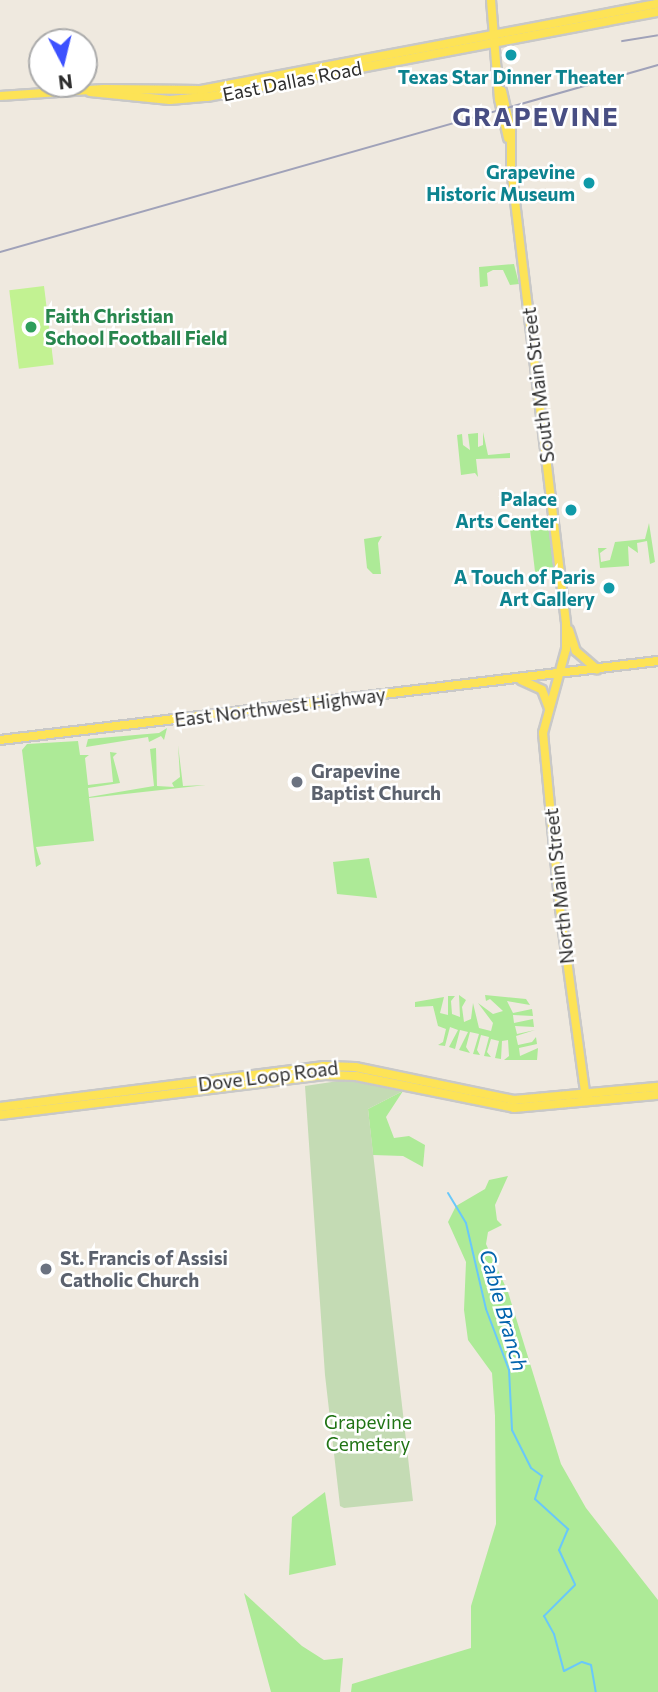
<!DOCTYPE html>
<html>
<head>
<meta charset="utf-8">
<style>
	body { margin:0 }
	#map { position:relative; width:658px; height:1692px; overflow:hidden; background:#efe9df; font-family:Commissioner,sans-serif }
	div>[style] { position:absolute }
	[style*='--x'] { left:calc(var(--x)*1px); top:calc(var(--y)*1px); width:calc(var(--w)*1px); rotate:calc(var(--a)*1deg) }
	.green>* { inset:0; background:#adea97 }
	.cemetery>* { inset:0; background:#c4dbb4 }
	.pitch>* { inset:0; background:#c2f292; transform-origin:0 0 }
	.stream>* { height:2px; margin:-1px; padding:0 1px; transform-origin:1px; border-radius:1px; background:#69c8fa }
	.roads { filter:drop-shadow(2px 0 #c8c8c8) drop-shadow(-2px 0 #c8c8c8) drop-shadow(0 2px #c8c8c8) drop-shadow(0 -2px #c8c8c8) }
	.major>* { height:8px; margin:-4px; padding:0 4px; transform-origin:4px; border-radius:4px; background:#fde356 }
	.rail>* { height:2px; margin:-1px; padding:0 1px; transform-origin:1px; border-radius:1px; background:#a0a2b9 }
	.dots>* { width:19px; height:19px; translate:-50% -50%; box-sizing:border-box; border:4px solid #fff; border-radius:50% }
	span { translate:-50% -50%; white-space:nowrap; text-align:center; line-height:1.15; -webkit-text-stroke:5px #fff; paint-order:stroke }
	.culture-label { font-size:19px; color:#0d838f; font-weight:700 }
	.right { translate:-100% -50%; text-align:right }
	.street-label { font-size:19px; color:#2d2d2d }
	.leisure-label { font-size:19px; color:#27864d; font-weight:700 }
	.left { translate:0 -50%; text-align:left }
	.worship-label { font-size:19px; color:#5b616d; font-weight:700 }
	.park-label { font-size:19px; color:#207314 }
	.water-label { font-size:21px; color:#0164ad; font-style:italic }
	.district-label { font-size:26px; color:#484e83; font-weight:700; letter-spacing:2px }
	.north { position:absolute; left:28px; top:28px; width:70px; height:70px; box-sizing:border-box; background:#fff; border:2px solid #ababab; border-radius:50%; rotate:173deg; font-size:19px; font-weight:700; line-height:28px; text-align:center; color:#2d2d2d }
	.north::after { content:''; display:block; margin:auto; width:24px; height:32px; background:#3c51ff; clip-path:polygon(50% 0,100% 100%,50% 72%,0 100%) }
</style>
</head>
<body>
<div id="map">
	<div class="green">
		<div style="clip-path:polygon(514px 264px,519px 284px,510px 285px,503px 270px,493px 270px,487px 273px,488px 286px,480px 287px,479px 267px)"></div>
		<div style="clip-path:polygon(483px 432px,488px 455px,510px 453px,510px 458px,476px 459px,478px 477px,475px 473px,461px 475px,457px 435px,462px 434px,463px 445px,470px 450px,468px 434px,478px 433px,478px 447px,483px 445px)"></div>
		<div style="clip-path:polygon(649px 523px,655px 562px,650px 564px,647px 541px,637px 543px,638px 553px,628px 546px,629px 566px,600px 568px,598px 548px,607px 548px,600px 553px,601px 562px,610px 560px,615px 542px,645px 539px)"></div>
		<div style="clip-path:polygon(549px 527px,554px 569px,536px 580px,530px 529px)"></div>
		<div style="clip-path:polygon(382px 536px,378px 543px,381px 574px,373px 574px,367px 568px,364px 539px)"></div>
		<div style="clip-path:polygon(167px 728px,164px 740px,161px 736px,149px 742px,148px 737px,86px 747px,88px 739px,159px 733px)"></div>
		<div style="clip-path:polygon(78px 741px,80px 755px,89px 755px,85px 758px,88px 785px,113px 782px,110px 752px,117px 753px,113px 757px,120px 783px,88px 788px,89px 797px,154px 786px,150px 749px,156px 748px,157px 786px,174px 787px,172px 783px,180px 777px,178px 745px,183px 786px,206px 785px,89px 798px,94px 841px,36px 847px,41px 864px,36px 867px,22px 750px,27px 744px)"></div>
		<div style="clip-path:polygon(369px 858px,377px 898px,337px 894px,333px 862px)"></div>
		<div style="clip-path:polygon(459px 995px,466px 1000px,462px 1007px,464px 1022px,471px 1019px,473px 1003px,479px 1028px,491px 1031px,493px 1023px,478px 1003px,493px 1014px,503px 1011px,490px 999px,486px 1001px,485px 995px,526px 999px,530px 1005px,507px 1001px,513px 1013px,532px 1009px,533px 1016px,513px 1015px,514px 1023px,533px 1019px,534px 1027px,515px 1026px,517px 1034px,535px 1030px,516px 1036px,518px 1045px,532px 1042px,536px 1037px,537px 1044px,519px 1048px,520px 1056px,538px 1048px,537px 1060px,504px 1060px,509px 1056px,508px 1040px,502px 1041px,501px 1059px,495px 1058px,499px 1041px,491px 1039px,487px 1052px,491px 1057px,484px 1056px,489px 1037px,481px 1035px,477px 1050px,480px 1055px,473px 1054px,479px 1034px,470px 1032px,466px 1047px,470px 1053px,459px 1050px,468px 1032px,460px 1030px,455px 1049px,449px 1047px,458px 1030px,450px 1027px,445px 1046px,438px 1045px,443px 1042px,446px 1029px,438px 1026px,433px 1006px,415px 1007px,415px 1002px,444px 997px,440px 1013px,448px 1015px,448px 996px,455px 996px,451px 1001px,452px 1014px,460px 1017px)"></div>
		<div style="clip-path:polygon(403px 1091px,386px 1117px,394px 1138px,409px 1136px,425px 1145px,423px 1167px,403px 1156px,373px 1155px,368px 1109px)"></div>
		<div style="clip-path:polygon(508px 1176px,495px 1205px,497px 1220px,502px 1225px,488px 1232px,486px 1244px,508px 1292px,561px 1464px,586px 1508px,658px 1600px,658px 1692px,351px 1692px,352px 1684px,471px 1648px,471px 1606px,496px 1524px,495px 1416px,492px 1373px,468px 1340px,464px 1310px,466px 1262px,448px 1222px,456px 1206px,485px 1189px,489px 1180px)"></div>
		<div style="clip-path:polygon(325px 1492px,336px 1565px,289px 1575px,292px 1517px)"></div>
		<div style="clip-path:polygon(244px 1593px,302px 1646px,324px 1660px,343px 1658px,340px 1692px,271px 1692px)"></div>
	</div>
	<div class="cemetery">
		<div style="clip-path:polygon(345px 1080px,403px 1091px,368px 1109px,413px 1501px,344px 1508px,340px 1506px,325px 1375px,305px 1086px)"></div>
	</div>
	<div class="pitch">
		<div style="left:44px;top:286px;width:79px;height:35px;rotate:83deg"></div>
	</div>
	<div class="stream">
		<div style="--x:448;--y:1193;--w:35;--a:59"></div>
		<div style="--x:466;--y:1223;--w:88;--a:76.9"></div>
		<div style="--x:486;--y:1309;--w:65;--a:69.3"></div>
		<div style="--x:509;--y:1370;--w:60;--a:87.1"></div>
		<div style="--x:512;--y:1430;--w:42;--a:63.4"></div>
		<div style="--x:531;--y:1468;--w:14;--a:36"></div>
		<div style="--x:542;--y:1476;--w:24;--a:107"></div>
		<div style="--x:535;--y:1499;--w:45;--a:42.3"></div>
		<div style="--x:568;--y:1529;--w:23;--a:113"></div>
		<div style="--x:559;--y:1550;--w:38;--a:65"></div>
		<div style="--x:575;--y:1585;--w:44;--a:135"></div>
		<div style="--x:544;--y:1616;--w:21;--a:61"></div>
		<div style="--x:554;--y:1634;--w:38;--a:75"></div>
		<div style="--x:564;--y:1671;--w:20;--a:-27"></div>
		<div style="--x:582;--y:1662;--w:9;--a:18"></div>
		<div style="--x:591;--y:1665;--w:27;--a:80"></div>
	</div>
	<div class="roads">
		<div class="major">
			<div style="--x:491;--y:0;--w:99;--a:85.4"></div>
			<div style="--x:499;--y:99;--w:40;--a:77"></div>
			<div style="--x:502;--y:91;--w:41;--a:77.3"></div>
			<div style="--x:511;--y:131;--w:37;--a:90"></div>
			<div style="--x:511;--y:168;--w:460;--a:83.1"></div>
			<div style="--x:566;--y:625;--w:24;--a:90"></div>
			<div style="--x:566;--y:649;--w:87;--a:105.3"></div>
			<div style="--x:543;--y:733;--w:177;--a:84.5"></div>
			<div style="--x:560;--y:909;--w:193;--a:82.2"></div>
			<div style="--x:90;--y:92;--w:80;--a:5.7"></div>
			<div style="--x:170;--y:100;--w:37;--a:-5"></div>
			<div style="--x:207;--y:97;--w:459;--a:-10.7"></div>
			<div style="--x:0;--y:96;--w:104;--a:-3.9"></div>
			<div style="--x:104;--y:89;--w:97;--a:0.6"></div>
			<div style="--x:201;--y:90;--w:465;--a:-10.7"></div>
			<div style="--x:569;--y:630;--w:22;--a:72"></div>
			<div style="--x:576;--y:651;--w:28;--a:41"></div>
			<div style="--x:521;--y:680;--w:23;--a:25"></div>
			<div style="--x:542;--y:690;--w:19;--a:69"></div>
			<div style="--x:0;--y:740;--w:663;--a:-6.85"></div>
			<div style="--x:0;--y:1107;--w:327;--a:-7.2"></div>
			<div style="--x:324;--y:1066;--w:31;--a:2"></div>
			<div style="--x:355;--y:1067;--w:162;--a:11.7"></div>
			<div style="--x:514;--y:1100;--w:145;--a:-5.2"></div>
			<div style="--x:0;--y:1115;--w:327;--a:-7"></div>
			<div style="--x:325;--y:1075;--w:31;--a:2"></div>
			<div style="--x:356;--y:1076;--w:161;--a:11.4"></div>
			<div style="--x:514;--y:1108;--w:145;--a:-5.2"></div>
		</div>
	</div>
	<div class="rail">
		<div style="--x:622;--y:41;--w:36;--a:-9"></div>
		<div style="--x:0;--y:252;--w:684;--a:-15.86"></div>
	</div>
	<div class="dots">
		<div style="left:511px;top:55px;background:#0f9aa8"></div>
		<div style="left:589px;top:183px;background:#0f9aa8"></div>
		<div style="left:31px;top:327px;background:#2e9e5b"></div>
		<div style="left:571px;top:510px;background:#0f9aa8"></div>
		<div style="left:609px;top:588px;background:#0f9aa8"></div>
		<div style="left:297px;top:782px;background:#6b7280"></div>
		<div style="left:46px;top:1269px;background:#6b7280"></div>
	</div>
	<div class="culture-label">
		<span style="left:511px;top:77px">Texas Star Dinner Theater</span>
		<span class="right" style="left:575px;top:183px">Grapevine<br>Historic Museum</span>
		<span class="right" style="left:557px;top:510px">Palace<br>Arts Center</span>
		<span class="right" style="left:595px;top:588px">A Touch of Paris<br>Art Gallery</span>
	</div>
	<div class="street-label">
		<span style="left:292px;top:81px;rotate:-11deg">East Dallas Road</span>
		<span style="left:538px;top:385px;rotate:-97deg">South Main Street</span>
		<span style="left:280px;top:707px;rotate:-7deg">East Northwest Highway</span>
		<span style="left:559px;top:886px;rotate:-96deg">North Main Street</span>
		<span style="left:268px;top:1076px;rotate:-7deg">Dove Loop Road</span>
	</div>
	<div class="leisure-label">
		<span class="left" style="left:45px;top:327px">Faith Christian<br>School Football Field</span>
	</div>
	<div class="worship-label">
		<span class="left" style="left:311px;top:782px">Grapevine<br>Baptist Church</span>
		<span class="left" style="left:60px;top:1269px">St. Francis of Assisi<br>Catholic Church</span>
	</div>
	<div class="park-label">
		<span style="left:368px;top:1433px">Grapevine<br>Cemetery</span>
	</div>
	<div class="water-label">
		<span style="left:504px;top:1310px;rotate:74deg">Cable Branch</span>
	</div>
	<div class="district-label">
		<span style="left:536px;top:116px">GRAPEVINE</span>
	</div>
	<div class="north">N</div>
</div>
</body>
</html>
